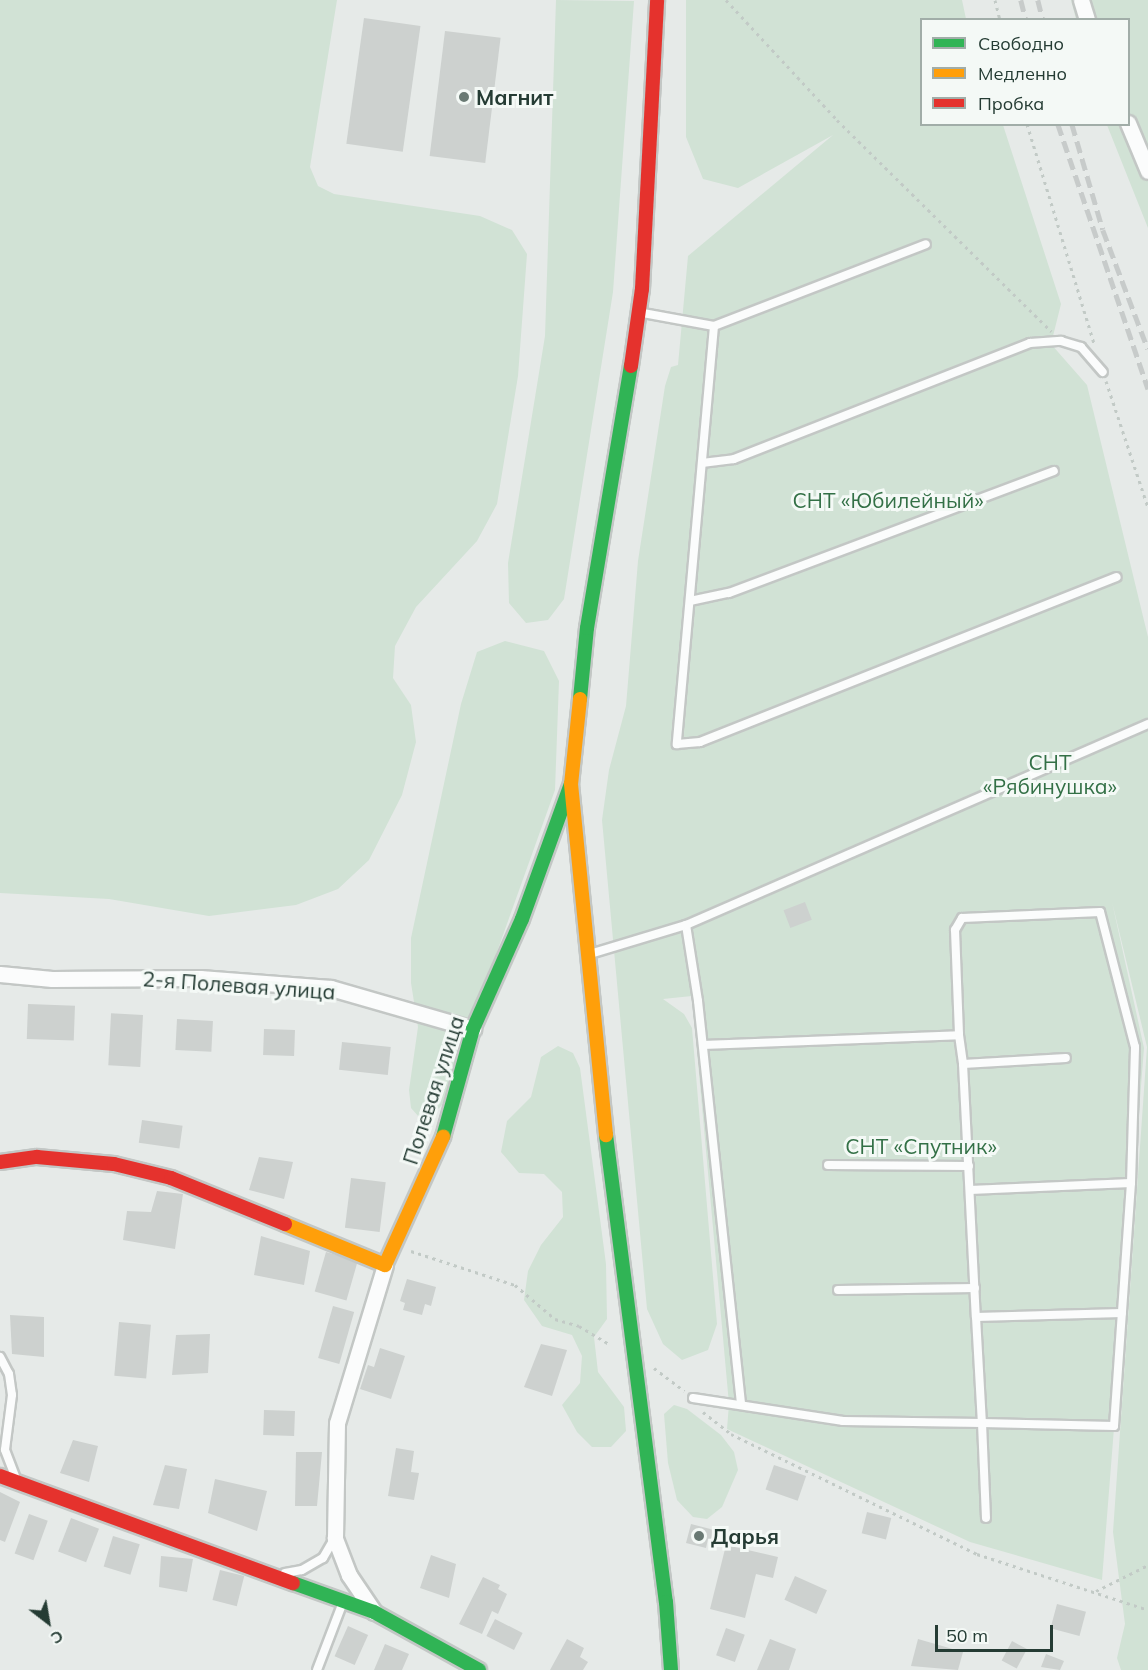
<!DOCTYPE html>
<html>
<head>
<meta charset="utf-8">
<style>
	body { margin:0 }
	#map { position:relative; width:1148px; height:1670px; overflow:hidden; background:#e6eae8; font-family:Mulish,sans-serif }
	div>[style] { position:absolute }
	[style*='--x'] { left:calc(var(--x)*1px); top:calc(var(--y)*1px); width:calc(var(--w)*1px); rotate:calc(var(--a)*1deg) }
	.green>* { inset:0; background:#d1e2d5 }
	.building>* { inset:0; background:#cdd1cf; transform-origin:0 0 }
	.path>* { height:3px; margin-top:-1.5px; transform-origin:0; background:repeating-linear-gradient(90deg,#c2cac6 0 3px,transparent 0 7.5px) }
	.roads { filter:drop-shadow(2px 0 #c3c7c5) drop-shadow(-2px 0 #c3c7c5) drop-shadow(0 2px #c3c7c5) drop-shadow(0 -2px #c3c7c5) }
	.lane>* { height:8px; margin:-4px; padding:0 4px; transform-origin:4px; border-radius:4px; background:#fbfcfc }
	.street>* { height:15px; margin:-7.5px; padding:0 7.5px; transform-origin:7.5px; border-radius:7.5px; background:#fbfcfc }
	.fast>* { height:14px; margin:-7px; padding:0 7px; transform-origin:7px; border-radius:7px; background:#30b455 }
	.slow>* { height:14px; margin:-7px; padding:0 7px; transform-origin:7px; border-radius:7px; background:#ff9f0a }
	.jam>* { height:14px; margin:-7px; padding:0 7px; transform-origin:7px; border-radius:7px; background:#e5322d }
	.rail>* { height:4.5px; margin-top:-2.25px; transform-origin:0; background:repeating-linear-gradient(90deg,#c7cbca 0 12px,transparent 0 18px) }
	.dots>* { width:16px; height:16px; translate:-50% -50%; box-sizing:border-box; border:3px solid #f4f9f6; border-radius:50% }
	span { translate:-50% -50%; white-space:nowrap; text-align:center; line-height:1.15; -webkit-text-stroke:6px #f4f9f6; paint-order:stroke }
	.poi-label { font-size:21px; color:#253c34; font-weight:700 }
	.left { translate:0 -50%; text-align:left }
	.park-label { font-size:21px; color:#337046 }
	.street-label { font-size:21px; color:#253c34 }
	.legend { position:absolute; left:920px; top:18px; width:210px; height:108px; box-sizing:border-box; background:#f4f9f6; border:2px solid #a1ada8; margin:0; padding:8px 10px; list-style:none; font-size:18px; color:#253c34 }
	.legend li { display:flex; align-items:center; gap:12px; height:30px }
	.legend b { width:30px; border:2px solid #a1ada8 }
	.north { position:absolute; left:18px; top:1592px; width:60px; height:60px; -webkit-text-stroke:4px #f4f9f6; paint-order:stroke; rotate:149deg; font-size:16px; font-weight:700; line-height:24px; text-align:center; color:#253c34 }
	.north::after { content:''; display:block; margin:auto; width:21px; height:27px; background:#253c34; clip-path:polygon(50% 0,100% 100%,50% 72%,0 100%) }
	.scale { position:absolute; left:935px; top:1625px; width:118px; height:27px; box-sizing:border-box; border:3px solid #253c34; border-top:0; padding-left:8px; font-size:18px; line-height:21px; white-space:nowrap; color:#253c34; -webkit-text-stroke:4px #f4f9f6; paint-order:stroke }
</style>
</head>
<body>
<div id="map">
	<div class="green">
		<div style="clip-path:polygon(0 0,337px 0,310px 167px,318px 186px,334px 194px,480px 216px,512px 230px,527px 254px,518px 376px,497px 504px,477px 541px,416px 607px,395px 646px,393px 678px,411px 705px,416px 742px,402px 795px,369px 860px,338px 889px,296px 905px,209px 916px,109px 899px,0 893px)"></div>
		<div style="clip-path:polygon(556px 0,634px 1px,613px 292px,564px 599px,548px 620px,526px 623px,509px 603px,508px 563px,545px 336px)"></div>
		<div style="clip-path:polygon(686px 0,962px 0,966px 19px,922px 20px,922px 124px,1003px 125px,1061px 304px,1051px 344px,1087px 385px,1148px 637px,1148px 1670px,1121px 1670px,1117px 1658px,1125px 1624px,1113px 1532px,1147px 1047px,1112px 902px,1144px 1048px,1102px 1580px,970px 1542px,727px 1429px,729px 1404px,692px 996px,663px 999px,684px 1014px,692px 1028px,717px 1324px,708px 1350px,682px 1360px,663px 1344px,647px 1309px,602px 820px,609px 770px,626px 706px,638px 561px,665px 386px,671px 367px,678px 365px,688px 256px,833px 135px,738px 188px,703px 179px,686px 137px)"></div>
		<div style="clip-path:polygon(1071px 0,1148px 0,1148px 228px,1107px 125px,1128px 124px,1128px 20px,1076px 19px)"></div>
		<div style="clip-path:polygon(505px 641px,544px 651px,559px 681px,555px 790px,442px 1105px,432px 1116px,419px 1117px,411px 1108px,409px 1090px,418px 1027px,411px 983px,411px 938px,461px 704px,477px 652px)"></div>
		<div style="clip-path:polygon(558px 1046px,573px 1053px,580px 1068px,606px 1264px,607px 1319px,594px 1337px,598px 1372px,624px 1407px,626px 1431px,611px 1447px,592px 1447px,577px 1432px,562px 1405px,580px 1383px,582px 1356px,572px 1335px,542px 1326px,524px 1300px,528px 1271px,541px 1245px,563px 1217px,562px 1192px,544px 1174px,519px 1173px,501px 1152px,507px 1121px,531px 1097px,541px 1057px)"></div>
		<div style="clip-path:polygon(674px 1405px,687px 1409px,721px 1435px,734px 1452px,738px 1470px,722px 1507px,707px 1519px,693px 1517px,677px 1500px,668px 1463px,664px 1414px)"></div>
	</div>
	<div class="building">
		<div style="left:364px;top:18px;width:57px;height:127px;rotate:8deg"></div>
		<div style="left:445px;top:31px;width:56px;height:126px;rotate:7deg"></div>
		<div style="left:805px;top:902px;width:19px;height:23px;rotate:69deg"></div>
		<div style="left:28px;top:1004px;width:47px;height:35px;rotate:2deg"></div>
		<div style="left:143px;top:1015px;width:52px;height:32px;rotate:93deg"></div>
		<div style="left:177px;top:1019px;width:36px;height:31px;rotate:3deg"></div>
		<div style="left:264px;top:1029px;width:31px;height:26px;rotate:2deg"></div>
		<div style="left:342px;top:1042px;width:49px;height:28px;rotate:6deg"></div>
		<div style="left:142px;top:1120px;width:41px;height:23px;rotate:8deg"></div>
		<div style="clip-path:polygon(259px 1157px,293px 1162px,284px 1199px,249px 1190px)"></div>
		<div style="left:351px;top:1178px;width:35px;height:50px;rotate:7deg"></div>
		<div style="clip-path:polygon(157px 1191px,183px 1194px,175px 1249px,123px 1240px,127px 1211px,151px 1212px)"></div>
		<div style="clip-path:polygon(261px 1236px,310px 1251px,304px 1285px,254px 1275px)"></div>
		<div style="left:326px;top:1252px;width:33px;height:41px;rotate:16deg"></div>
		<div style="clip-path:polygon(407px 1279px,436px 1287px,431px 1306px,425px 1304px,422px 1315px,403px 1310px,405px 1303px,400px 1301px)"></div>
		<div style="left:333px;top:1306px;width:22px;height:54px;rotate:16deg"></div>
		<div style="clip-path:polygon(10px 1315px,44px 1317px,44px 1357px,12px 1354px)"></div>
		<div style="left:119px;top:1322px;width:32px;height:54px;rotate:5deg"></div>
		<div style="clip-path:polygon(210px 1334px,208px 1373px,172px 1375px,176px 1335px)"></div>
		<div style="clip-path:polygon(541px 1344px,567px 1350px,552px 1396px,524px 1387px)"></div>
		<div style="clip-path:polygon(380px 1348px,405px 1356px,391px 1399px,360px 1389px,368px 1365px,374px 1367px)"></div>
		<div style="left:264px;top:1410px;width:31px;height:25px;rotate:2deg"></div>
		<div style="clip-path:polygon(73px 1440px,98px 1446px,89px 1482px,60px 1473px)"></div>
		<div style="clip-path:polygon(396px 1448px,414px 1451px,411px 1472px,419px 1473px,414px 1500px,388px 1496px)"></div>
		<div style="clip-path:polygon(296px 1452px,322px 1452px,317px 1506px,295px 1506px)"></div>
		<div style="clip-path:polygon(165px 1465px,187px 1469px,179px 1509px,153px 1505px)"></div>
		<div style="left:774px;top:1465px;width:34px;height:26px;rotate:19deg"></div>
		<div style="clip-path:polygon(215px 1479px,267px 1491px,257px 1531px,208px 1513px)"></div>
		<div style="clip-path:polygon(0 1492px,20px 1502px,5px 1542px,0 1540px)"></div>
		<div style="left:867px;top:1512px;width:25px;height:22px;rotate:14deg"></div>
		<div style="left:29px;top:1514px;width:20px;height:42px;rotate:20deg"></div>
		<div style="left:71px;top:1518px;width:30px;height:36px;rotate:21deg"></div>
		<div style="clip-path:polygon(691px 1524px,722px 1532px,720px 1542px,708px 1539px,706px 1548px,686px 1543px)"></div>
		<div style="left:113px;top:1536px;width:28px;height:32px;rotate:17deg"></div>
		<div style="clip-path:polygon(726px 1545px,778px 1557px,773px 1578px,756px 1574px,745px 1618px,710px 1609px)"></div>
		<div style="clip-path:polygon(431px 1555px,456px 1564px,449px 1598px,420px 1588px)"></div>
		<div style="clip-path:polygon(161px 1556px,193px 1559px,187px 1592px,159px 1587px)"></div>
		<div style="left:220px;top:1570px;width:25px;height:31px;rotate:14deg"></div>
		<div style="left:795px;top:1576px;width:35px;height:26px;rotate:24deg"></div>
		<div style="clip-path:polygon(483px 1577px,500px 1585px,498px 1589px,507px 1594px,498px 1614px,492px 1611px,482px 1634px,459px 1624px)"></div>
		<div style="left:1057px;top:1604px;width:30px;height:25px;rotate:15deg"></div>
		<div style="left:495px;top:1619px;width:31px;height:19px;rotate:27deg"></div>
		<div style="left:348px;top:1626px;width:22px;height:33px;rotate:24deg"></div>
		<div style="left:726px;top:1628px;width:20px;height:29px;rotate:20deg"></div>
		<div style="clip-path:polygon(567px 1639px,584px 1648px,580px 1657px,588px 1662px,583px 1670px,550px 1670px)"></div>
		<div style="clip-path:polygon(770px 1639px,796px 1649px,789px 1670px,757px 1670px)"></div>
		<div style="clip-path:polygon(918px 1639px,963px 1652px,958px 1670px,911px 1666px)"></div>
		<div style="left:1012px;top:1641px;width:17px;height:22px;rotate:28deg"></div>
		<div style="clip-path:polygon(385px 1644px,409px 1654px,402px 1670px,374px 1670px)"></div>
		<div style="clip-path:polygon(1046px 1654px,1064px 1661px,1060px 1670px,1041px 1667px)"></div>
	</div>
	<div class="path">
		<div style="--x:726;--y:0;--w:163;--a:47.2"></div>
		<div style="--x:837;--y:120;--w:301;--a:44.6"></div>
		<div style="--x:995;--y:0;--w:21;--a:76"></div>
		<div style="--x:1027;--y:124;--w:229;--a:73"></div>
		<div style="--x:1106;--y:381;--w:133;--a:71.6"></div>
		<div style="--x:411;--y:1251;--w:109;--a:18.1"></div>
		<div style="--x:515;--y:1285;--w:52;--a:40.4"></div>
		<div style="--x:555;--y:1319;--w:25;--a:16"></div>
		<div style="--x:579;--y:1326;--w:37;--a:31"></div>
		<div style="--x:654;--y:1368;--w:38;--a:37"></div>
		<div style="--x:703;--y:1412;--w:36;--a:38"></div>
		<div style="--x:731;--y:1434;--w:274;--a:26"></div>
		<div style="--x:977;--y:1554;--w:180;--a:18.1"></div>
		<div style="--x:1096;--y:1591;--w:58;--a:-26.6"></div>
	</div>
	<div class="roads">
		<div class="lane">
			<div style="--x:643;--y:313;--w:72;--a:10.4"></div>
			<div style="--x:714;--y:326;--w:227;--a:-21.1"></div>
			<div style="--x:714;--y:326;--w:420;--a:95.1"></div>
			<div style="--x:677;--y:744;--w:23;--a:-5"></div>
			<div style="--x:700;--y:742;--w:448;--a:-21.6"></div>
			<div style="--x:702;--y:463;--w:32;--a:-7"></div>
			<div style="--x:734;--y:459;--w:318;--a:-21.4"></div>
			<div style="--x:1030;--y:343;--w:31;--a:-4"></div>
			<div style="--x:1061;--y:341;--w:21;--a:17"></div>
			<div style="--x:1081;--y:347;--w:33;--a:49"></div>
			<div style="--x:690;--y:601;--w:40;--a:-12"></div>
			<div style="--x:729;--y:593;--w:347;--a:-20.6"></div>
			<div style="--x:686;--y:925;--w:77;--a:81"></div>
			<div style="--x:698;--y:1001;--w:405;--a:83.9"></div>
			<div style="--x:590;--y:954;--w:100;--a:-16.8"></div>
			<div style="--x:686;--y:925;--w:504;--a:-23.51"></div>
			<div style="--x:703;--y:1045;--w:256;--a:-2.2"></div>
			<div style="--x:963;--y:1064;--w:103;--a:-3.3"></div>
			<div style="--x:828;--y:1165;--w:141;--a:0.4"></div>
			<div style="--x:970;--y:1190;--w:161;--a:-2.5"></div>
			<div style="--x:838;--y:1290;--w:137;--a:-0.8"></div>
			<div style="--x:976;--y:1317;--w:146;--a:-1.6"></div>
			<div style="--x:0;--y:1357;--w:19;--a:62"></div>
			<div style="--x:9;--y:1374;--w:21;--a:82"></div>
			<div style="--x:12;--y:1395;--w:55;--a:97.3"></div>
			<div style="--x:5;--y:1450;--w:28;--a:69"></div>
			<div style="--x:693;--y:1398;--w:152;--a:8.7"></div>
			<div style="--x:843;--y:1421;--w:139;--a:0.8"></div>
			<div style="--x:982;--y:1423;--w:132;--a:1.3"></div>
			<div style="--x:1114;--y:1426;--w:244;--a:-86"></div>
			<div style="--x:1131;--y:1183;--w:136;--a:-88.3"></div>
			<div style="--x:1135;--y:1047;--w:139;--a:-104.5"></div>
			<div style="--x:1100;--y:912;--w:138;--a:177.5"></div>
			<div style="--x:962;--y:918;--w:14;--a:120"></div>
			<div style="--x:955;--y:930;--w:105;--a:87.8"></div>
			<div style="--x:959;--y:1035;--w:29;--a:82"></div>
			<div style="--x:963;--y:1064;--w:253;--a:87.1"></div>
			<div style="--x:976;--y:1317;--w:106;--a:86.8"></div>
			<div style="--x:982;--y:1423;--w:95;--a:87.6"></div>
			<div style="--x:285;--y:1573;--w:17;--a:-10"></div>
			<div style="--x:302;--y:1570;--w:24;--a:-30"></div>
			<div style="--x:323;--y:1558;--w:22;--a:-60"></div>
			<div style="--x:317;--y:1670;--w:73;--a:-69.1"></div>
		</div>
		<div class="street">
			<div style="--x:1081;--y:0;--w:21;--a:73"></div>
			<div style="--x:1128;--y:123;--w:52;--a:67.4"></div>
			<div style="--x:0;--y:974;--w:52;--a:5.5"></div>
			<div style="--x:52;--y:979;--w:148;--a:-0.4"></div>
			<div style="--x:200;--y:978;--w:131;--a:4.4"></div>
			<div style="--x:331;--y:988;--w:148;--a:16.1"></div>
			<div style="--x:374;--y:1612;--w:45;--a:-124"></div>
			<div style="--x:349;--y:1575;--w:40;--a:-111"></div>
			<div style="--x:335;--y:1538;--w:115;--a:-89"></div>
			<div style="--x:337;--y:1423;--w:165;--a:-73.1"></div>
		</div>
		<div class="fast">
			<div style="--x:580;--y:699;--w:71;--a:-84.4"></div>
			<div style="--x:587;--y:628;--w:266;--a:-80.5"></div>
			<div style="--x:606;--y:1135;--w:471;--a:82.7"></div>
			<div style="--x:666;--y:1602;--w:68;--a:85.8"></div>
			<div style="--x:443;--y:1137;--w:112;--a:-74.5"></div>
			<div style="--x:473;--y:1029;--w:120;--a:-66"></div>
			<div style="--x:522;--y:919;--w:144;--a:-70.1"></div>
			<div style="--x:293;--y:1583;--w:86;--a:19.7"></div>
			<div style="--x:374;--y:1612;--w:120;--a:28.9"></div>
		</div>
		<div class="slow">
			<div style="--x:580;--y:699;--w:85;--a:96"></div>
			<div style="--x:571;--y:784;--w:353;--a:84.3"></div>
			<div style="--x:285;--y:1224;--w:108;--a:22.3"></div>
			<div style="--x:385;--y:1265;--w:141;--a:-65.6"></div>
		</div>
		<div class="jam">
			<div style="--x:631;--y:366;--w:78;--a:-81.9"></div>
			<div style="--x:642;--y:289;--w:289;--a:-87"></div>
			<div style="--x:0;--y:1162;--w:37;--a:-8"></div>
			<div style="--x:37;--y:1157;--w:77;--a:5.2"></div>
			<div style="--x:114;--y:1164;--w:59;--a:13.8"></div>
			<div style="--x:171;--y:1178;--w:123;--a:22"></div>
			<div style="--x:0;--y:1476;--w:312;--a:20.1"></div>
		</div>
	</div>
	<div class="rail">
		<div style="--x:1021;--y:0;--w:21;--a:76"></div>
		<div style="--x:1038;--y:0;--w:21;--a:76"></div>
		<div style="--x:1058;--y:124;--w:280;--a:71.2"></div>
		<div style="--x:1072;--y:124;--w:110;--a:73.7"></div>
		<div style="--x:1103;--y:230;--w:127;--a:69.3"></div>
	</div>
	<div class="dots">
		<div style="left:464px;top:97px;background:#697973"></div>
		<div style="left:699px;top:1536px;background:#697973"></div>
	</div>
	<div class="poi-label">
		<span class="left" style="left:476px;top:97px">Магнит</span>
		<span class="left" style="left:711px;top:1536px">Дарья</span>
	</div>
	<div class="park-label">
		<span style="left:888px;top:500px">СНТ «Юбилейный»</span>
		<span style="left:1050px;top:774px">СНТ<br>«Рябинушка»</span>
		<span style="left:921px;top:1146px">СНТ «Спутник»</span>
	</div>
	<div class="street-label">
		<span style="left:239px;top:985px;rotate:4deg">2-я Полевая улица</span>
		<span style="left:433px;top:1090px;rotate:-72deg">Полевая улица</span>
	</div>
	<ul class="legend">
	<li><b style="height:8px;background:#30b455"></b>Свободно</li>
	<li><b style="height:8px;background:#ff9f0a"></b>Медленно</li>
	<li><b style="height:8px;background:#e5322d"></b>Пробка</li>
	</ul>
	<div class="north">С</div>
	<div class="scale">50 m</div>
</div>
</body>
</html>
